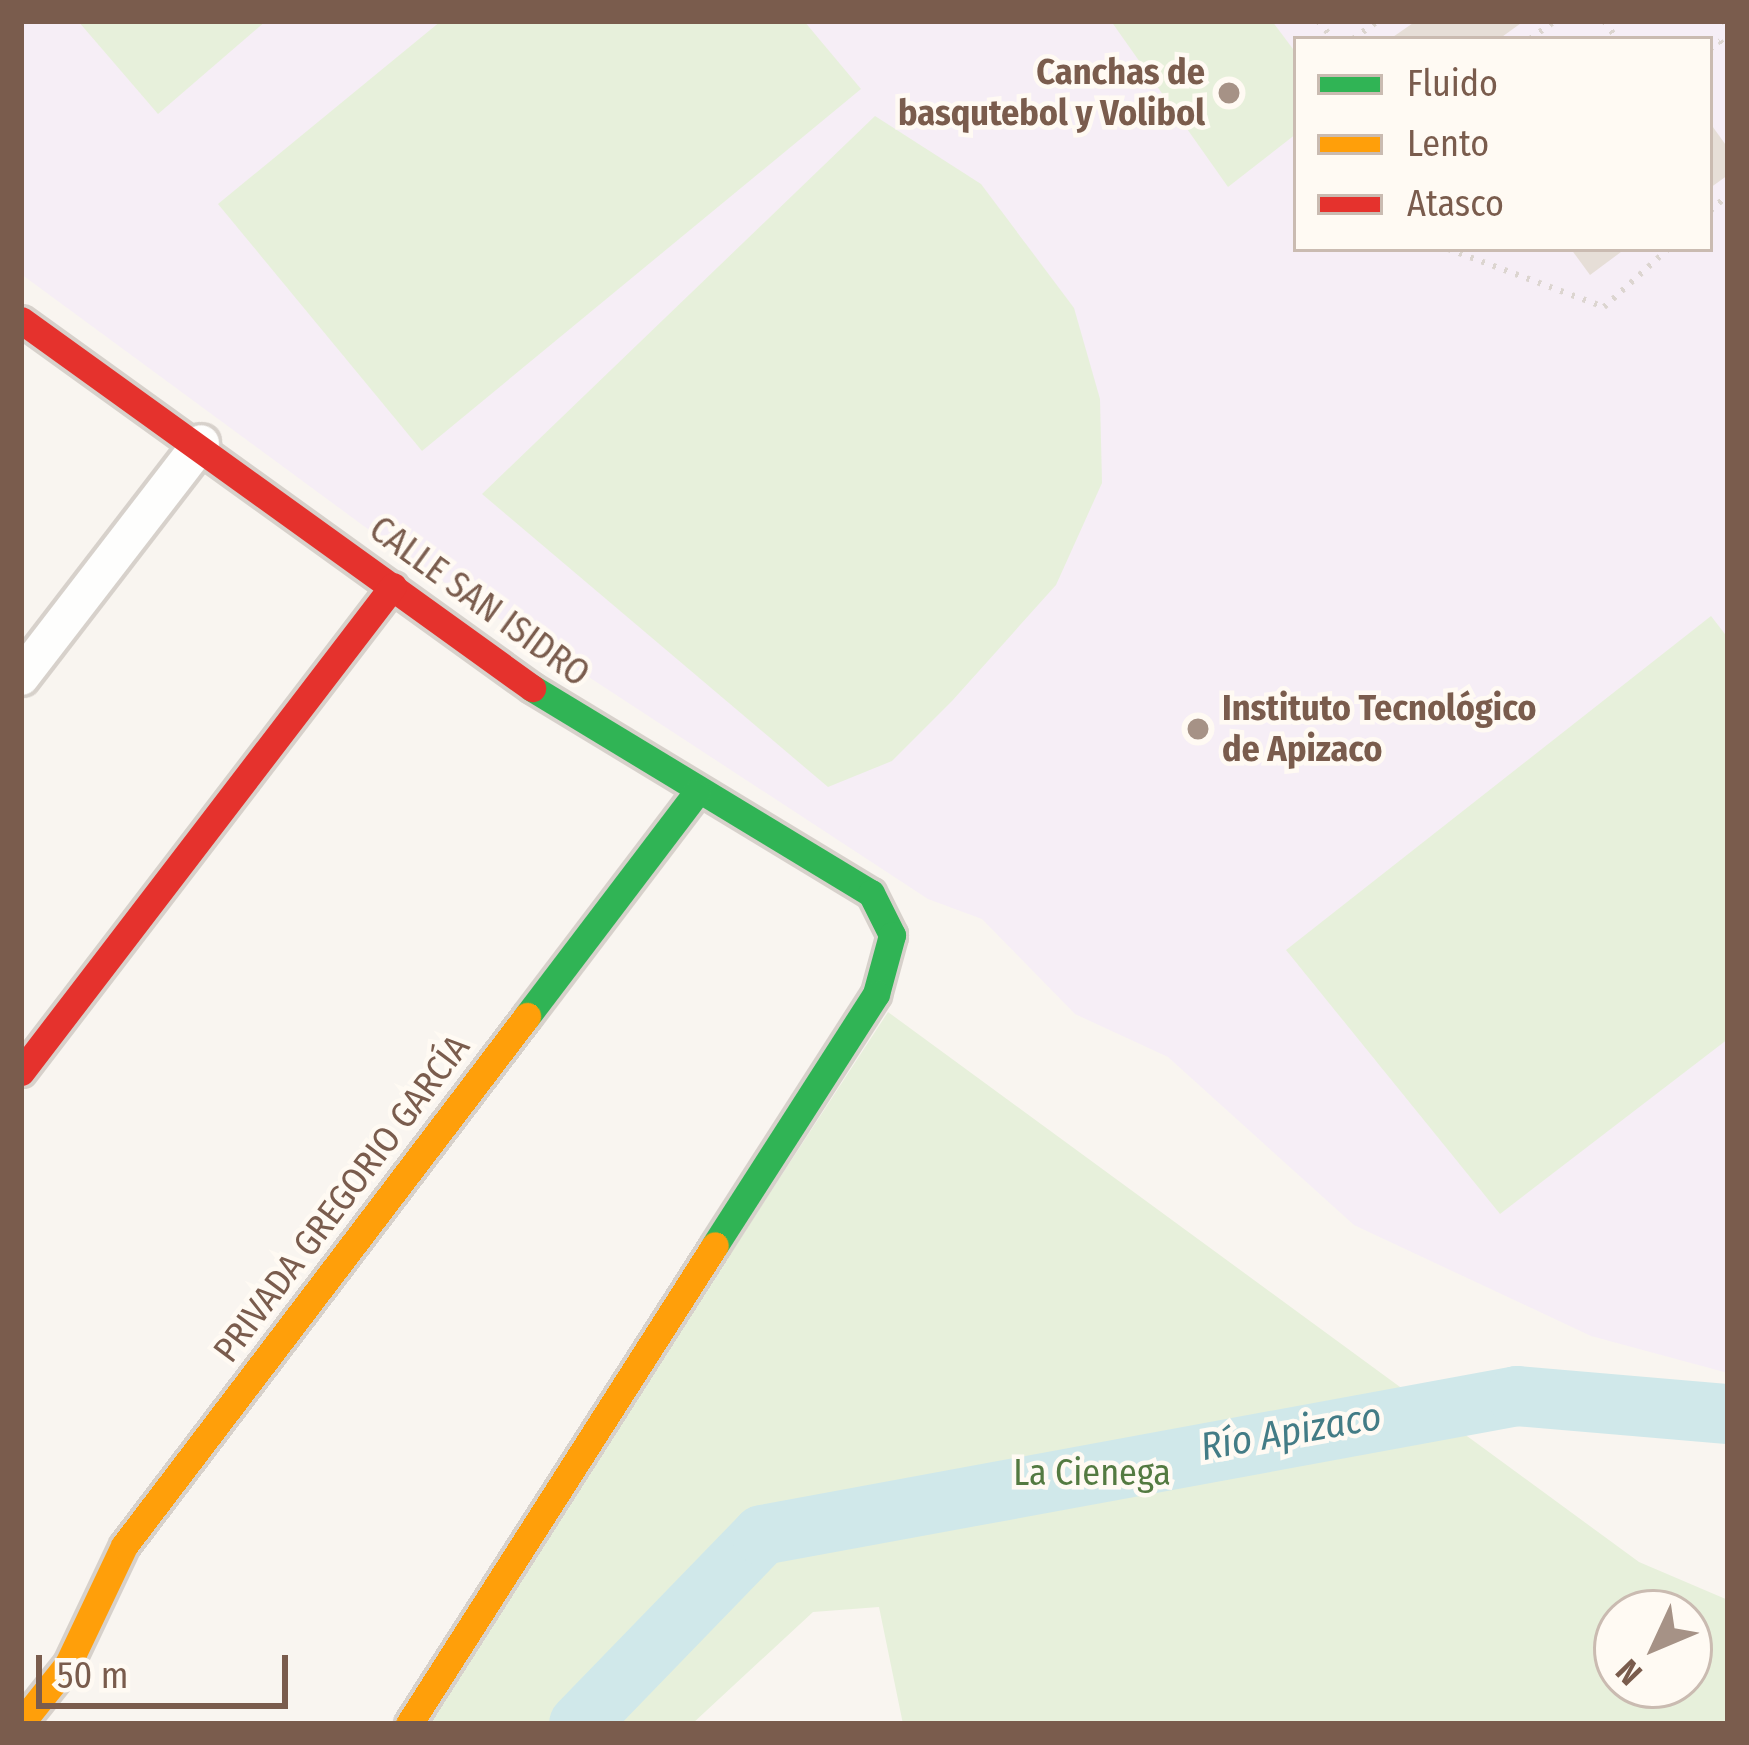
<!DOCTYPE html>
<html>
<head>
<meta charset="utf-8">
<style>
	body { margin:0 }
	#map { position:relative; width:1749px; height:1745px; overflow:hidden; background:#f9f5f0; font-family:"Fira Sans Condensed",sans-serif }
	div>[style] { position:absolute }
	[style*='--x'] { left:calc(var(--x)*1px); top:calc(var(--y)*1px); width:calc(var(--w)*1px); rotate:calc(var(--a)*1deg) }
	.education>* { inset:0; background:#f6eef6 }
	.green>* { inset:0; background:#e7f0db }
	.river>* { height:60px; margin:-30px; padding:0 30px; transform-origin:30px; border-radius:30px; background:#d0e8ea }
	.building>* { inset:0; background:#e6ded7 }
	.path>* { height:6px; margin-top:-3px; transform-origin:0; background:repeating-linear-gradient(90deg,#dcd5d0 0 3px,transparent 0 12px) }
	.roads { filter:drop-shadow(3px 0 #d7d1cb) drop-shadow(-3px 0 #d7d1cb) drop-shadow(0 3px #d7d1cb) drop-shadow(0 -3px #d7d1cb) }
	.street>* { height:36px; margin:-18px; padding:0 18px; transform-origin:18px; border-radius:18px; background:#fefefd }
	.fast>* { height:27px; margin:-13.5px; padding:0 13.5px; transform-origin:13.5px; border-radius:13.5px; background:#30b455 }
	.slow>* { height:27px; margin:-13.5px; padding:0 13.5px; transform-origin:13.5px; border-radius:13.5px; background:#ff9f0a }
	.jam>* { height:27px; margin:-13.5px; padding:0 13.5px; transform-origin:13.5px; border-radius:13.5px; background:#e5322d }
	.dots>* { width:33px; height:33px; translate:-50% -50%; box-sizing:border-box; border:6px solid #fffaf3; border-radius:50% }
	span { translate:-50% -50%; white-space:nowrap; text-align:center; line-height:1.15; -webkit-text-stroke:9px #fffaf3; paint-order:stroke }
	.poi-label { font-size:36px; color:#7a5c4d; font-weight:700 }
	.right { translate:-100% -50%; text-align:right }
	.left { translate:0 -50%; text-align:left }
	.street-label { font-size:36px; color:#7a5c4d }
	.park-label { font-size:36px; color:#537a41 }
	.water-label { font-size:39px; color:#437c86; font-style:italic }
	.frame { position:absolute; inset:0; border:24px solid #7a5c4d; pointer-events:none }
	.legend { position:absolute; left:1293px; top:36px; width:420px; height:216px; box-sizing:border-box; background:#fffaf3; border:3px solid #cabbb1; margin:0; padding:15px 21px; list-style:none; font-size:36px; color:#7a5c4d }
	.legend li { display:flex; align-items:center; gap:24px; height:60px }
	.legend b { width:60px; border:3px solid #cabbb1 }
	.north { position:absolute; left:1593px; top:1589px; width:120px; height:120px; box-sizing:border-box; background:#fffaf3; border:3px solid #cabbb1; border-radius:50%; rotate:226deg; font-size:33px; font-weight:700; line-height:48px; text-align:center; color:#7a5c4d }
	.north::after { content:''; display:block; margin:auto; width:42px; height:54px; background:#a69286; clip-path:polygon(50% 0,100% 100%,50% 72%,0 100%) }
	.scale { position:absolute; left:36px; top:1655px; width:252px; height:54px; box-sizing:border-box; border:6px solid #7a5c4d; border-top:0; padding-left:15px; font-size:36px; line-height:42px; white-space:nowrap; color:#7a5c4d; -webkit-text-stroke:9px #fffaf3; paint-order:stroke }
</style>
</head>
<body>
<div id="map">
	<div class="education">
		<div style="clip-path:polygon(evenodd,21px 21px,1728px 21px,1728px 1373px,1591px 1336px,1354px 1225px,1168px 1057px,1075px 1014px,982px 919px,928px 899px,410px 560px,21px 274px,21px 21px,1296px 39px,1710px 39px,1710px 249px,1296px 249px,1296px 39px)"></div>
	</div>
	<div class="green">
		<div style="clip-path:polygon(78px 21px,266px 21px,158px 114px)"></div>
		<div style="clip-path:polygon(441px 21px,804px 21px,861px 89px,422px 451px,218px 204px)"></div>
		<div style="clip-path:polygon(1111px 21px,1272px 21px,1296px 53px,1296px 134px,1228px 187px)"></div>
		<div style="clip-path:polygon(875px 116px,981px 184px,1074px 308px,1100px 399px,1102px 483px,1056px 585px,952px 701px,892px 761px,828px 787px,482px 494px)"></div>
		<div style="clip-path:polygon(1711px 616px,1728px 638px,1728px 1039px,1500px 1214px,1286px 950px)"></div>
		<div style="clip-path:polygon(evenodd,888px 1012px,1639px 1562px,1728px 1600px,1728px 1724px,903px 1724px,879px 1607px,813px 1612px,692px 1724px,424px 1724px,888px 1012px,1617px 1613px,1689px 1613px,1689px 1685px,1617px 1685px,1617px 1613px)"></div>
	</div>
	<div class="river">
		<div style="--x:579;--y:1724;--w:263;--a:-45.9"></div>
		<div style="--x:762;--y:1535;--w:768;--a:-10.43"></div>
		<div style="--x:1517;--y:1396;--w:212;--a:4.9"></div>
	</div>
	<div class="building">
		<div style="clip-path:polygon(1416px 21px,1524px 21px,1499px 39px,1390px 39px)"></div>
		<div style="clip-path:polygon(1710px 123px,1728px 148px,1728px 175px,1710px 188px)"></div>
		<div style="clip-path:polygon(1571px 249px,1625px 249px,1590px 275px)"></div>
	</div>
	<div class="path">
		<div style="--x:1318;--y:21;--w:23;--a:50"></div>
		<div style="--x:1604;--y:21;--w:22;--a:54"></div>
		<div style="--x:1721;--y:22;--w:2;--a:-27"></div>
		<div style="--x:1353;--y:39;--w:31;--a:-36"></div>
		<div style="--x:1530;--y:39;--w:31;--a:-36"></div>
		<div style="--x:1710;--y:49;--w:13;--a:-39"></div>
		<div style="--x:1720;--y:41;--w:14;--a:54"></div>
		<div style="--x:1710;--y:211;--w:24;--a:-42"></div>
		<div style="--x:1448;--y:249;--w:166;--a:20.4"></div>
		<div style="--x:1604;--y:307;--w:86;--a:-42.2"></div>
	</div>
	<div class="roads">
		<div class="street">
			<div style="--x:21;--y:677;--w:295;--a:-52.4"></div>
		</div>
		<div class="fast">
			<div style="--x:532;--y:688;--w:396;--a:31.2"></div>
			<div style="--x:871;--y:893;--w:47;--a:63.4"></div>
			<div style="--x:892;--y:935;--w:61;--a:105.2"></div>
			<div style="--x:876;--y:994;--w:298;--a:122.7"></div>
			<div style="--x:527;--y:1016;--w:281;--a:-52.8"></div>
		</div>
		<div class="slow">
			<div style="--x:21;--y:1723;--w:75;--a:-51.5"></div>
			<div style="--x:68;--y:1664;--w:131;--a:-64.6"></div>
			<div style="--x:124;--y:1546;--w:666;--a:-52.75"></div>
			<div style="--x:409;--y:1724;--w:568;--a:-57.43"></div>
		</div>
		<div class="jam">
			<div style="--x:21;--y:320;--w:630;--a:35.76"></div>
			<div style="--x:21;--y:1072;--w:612;--a:-52.57"></div>
		</div>
	</div>
	<div class="dots">
		<div style="left:1229px;top:93px;background:#a69286"></div>
		<div style="left:1198px;top:729px;background:#a69286"></div>
	</div>
	<div class="poi-label">
		<span class="right" style="left:1205px;top:93px">Canchas de<br>basqutebol y Volibol</span>
		<span class="left" style="left:1222px;top:729px">Instituto Tecnológico<br>de Apizaco</span>
	</div>
	<div class="street-label">
		<span style="left:479px;top:602px;rotate:36deg">CALLE SAN ISIDRO</span>
		<span style="left:342px;top:1199px;rotate:-53deg">PRIVADA GREGORIO GARCÍA</span>
	</div>
	<div class="park-label">
		<span style="left:1092px;top:1474px">La Cienega</span>
	</div>
	<div class="water-label">
		<span style="left:1291px;top:1432px;rotate:-10deg">Río Apizaco</span>
	</div>
	<div class="frame"></div>
	<ul class="legend">
	<li><b style="height:15px;background:#30b455"></b>Fluido</li>
	<li><b style="height:15px;background:#ff9f0a"></b>Lento</li>
	<li><b style="height:15px;background:#e5322d"></b>Atasco</li>
	</ul>
	<div class="north">N</div>
	<div class="scale">50 m</div>
</div>
</body>
</html>
